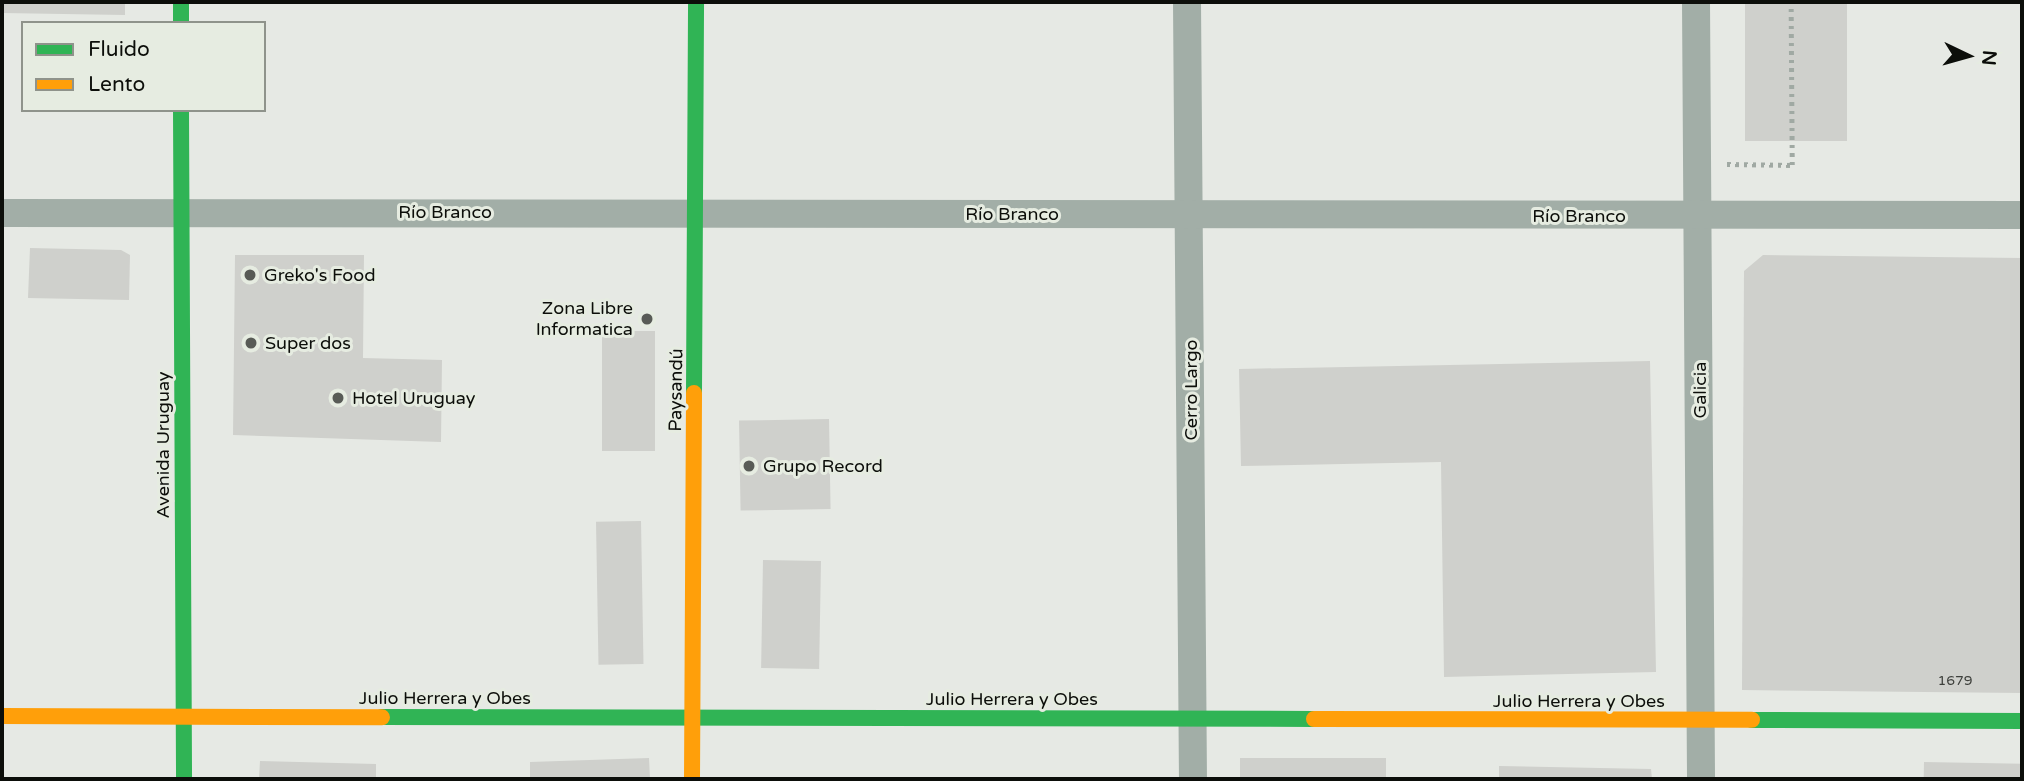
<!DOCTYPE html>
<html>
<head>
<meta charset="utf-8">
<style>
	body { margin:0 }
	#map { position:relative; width:2024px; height:781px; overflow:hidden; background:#e6e9e4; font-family:"Varela Round",sans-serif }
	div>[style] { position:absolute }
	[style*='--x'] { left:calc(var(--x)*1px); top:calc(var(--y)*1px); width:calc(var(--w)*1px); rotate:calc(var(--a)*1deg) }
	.building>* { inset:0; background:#cfd0cc; transform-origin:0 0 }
	.path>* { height:4.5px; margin-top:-2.25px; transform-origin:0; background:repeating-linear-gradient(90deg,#a0a9a3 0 3.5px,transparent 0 8.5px) }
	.street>* { height:28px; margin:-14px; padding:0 14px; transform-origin:14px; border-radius:14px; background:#a2aea7 }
	.fast>* { height:16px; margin:-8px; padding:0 8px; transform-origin:8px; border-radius:8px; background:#30b455 }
	.slow>* { height:16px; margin:-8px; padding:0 8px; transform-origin:8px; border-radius:8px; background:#ff9f0a }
	.dots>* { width:19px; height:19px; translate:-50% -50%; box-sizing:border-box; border:4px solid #e6ece1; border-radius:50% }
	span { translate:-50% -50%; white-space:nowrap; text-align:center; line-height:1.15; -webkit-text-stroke:6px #e6ece1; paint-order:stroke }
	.number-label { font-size:14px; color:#3e403c }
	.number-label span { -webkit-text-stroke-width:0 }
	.street-label { font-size:18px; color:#0c0e0a }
	.poi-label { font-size:18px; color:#0c0e0a }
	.left { translate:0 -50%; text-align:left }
	.right { translate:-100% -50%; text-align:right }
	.frame { position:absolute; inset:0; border:4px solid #0c0e0a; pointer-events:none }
	.legend { position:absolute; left:21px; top:21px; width:245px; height:91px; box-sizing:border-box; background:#e6ece1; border:2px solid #8f938b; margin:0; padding:9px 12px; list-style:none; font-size:21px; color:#0c0e0a }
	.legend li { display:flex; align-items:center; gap:14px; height:35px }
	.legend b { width:35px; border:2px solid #8f938b }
	.north { position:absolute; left:1933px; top:21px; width:70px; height:70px; -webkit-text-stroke:5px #e6ece1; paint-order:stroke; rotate:95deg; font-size:19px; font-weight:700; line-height:28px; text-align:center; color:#0c0e0a }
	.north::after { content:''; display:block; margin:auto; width:24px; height:32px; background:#0c0e0a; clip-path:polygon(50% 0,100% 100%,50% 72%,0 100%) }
</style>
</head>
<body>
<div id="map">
	<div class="building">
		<div style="clip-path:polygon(2px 2px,125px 2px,125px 15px,2px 13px)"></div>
		<div style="left:1745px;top:2px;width:102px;height:139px"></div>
		<div style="clip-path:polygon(30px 248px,121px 250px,130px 255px,129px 300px,28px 298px)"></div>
		<div style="clip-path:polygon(235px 255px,364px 255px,363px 358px,442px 360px,441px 442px,233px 435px)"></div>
		<div style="clip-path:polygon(1763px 255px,2022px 258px,2022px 693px,1742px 690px,1744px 271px)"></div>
		<div style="left:602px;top:331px;width:53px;height:120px"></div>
		<div style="clip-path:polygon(1650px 361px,1656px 672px,1444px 677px,1441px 462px,1241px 466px,1239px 369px)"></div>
		<div style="left:829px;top:419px;width:90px;height:90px;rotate:89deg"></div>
		<div style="left:641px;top:521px;width:143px;height:45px;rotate:89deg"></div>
		<div style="left:763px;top:560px;width:58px;height:108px;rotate:1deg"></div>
		<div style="clip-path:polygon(649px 758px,650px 779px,530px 779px,530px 762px)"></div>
		<div style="left:1240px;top:758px;width:146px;height:21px"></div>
		<div style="clip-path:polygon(260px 761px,376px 764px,376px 779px,259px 779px)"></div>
		<div style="left:1924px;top:762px;width:98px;height:17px;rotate:1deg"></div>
		<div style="clip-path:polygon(1499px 766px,1651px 769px,1652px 779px,1499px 779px)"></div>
	</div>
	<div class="path">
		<div style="--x:1727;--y:164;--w:65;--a:0.9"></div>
		<div style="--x:1792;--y:165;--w:163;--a:-90.4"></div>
	</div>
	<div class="street">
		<div style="--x:1187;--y:2;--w:777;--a:89.56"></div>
		<div style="--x:1696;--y:2;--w:777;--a:89.63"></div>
		<div style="--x:2;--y:213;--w:2020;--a:0.06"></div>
	</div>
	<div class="fast">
		<div style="--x:181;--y:2;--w:21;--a:90"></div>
		<div style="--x:181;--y:110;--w:669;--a:89.74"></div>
		<div style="--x:694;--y:393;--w:391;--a:-89.7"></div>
		<div style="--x:382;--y:717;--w:932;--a:0.12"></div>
		<div style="--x:1752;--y:720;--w:270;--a:0.2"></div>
	</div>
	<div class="slow">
		<div style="--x:2;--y:716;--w:380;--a:0.2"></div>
		<div style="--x:1314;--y:719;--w:438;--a:0.1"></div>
		<div style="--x:692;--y:779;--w:386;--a:-89.7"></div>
	</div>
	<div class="dots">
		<div style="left:250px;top:275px;background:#585b56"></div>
		<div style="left:647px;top:319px;background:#585b56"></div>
		<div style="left:251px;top:343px;background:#585b56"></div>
		<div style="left:338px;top:398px;background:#585b56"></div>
		<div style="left:749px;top:466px;background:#585b56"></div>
	</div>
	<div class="number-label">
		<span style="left:1955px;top:681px">1679</span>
	</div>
	<div class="street-label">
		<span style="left:445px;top:212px">Río Branco</span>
		<span style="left:1012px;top:214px">Río Branco</span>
		<span style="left:1579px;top:216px">Río Branco</span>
		<span style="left:676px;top:390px;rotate:-89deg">Paysandú</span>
		<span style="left:1191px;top:390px;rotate:-90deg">Cerro Largo</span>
		<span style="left:1700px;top:390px;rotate:-90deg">Galicia</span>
		<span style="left:163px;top:445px;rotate:-90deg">Avenida Uruguay</span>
		<span style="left:445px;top:698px">Julio Herrera y Obes</span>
		<span style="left:1012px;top:699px">Julio Herrera y Obes</span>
		<span style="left:1579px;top:701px">Julio Herrera y Obes</span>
	</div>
	<div class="poi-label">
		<span class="left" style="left:264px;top:275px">Greko's Food</span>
		<span class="right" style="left:633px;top:319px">Zona Libre<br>Informatica</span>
		<span class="left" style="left:265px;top:343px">Super dos</span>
		<span class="left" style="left:352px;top:398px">Hotel Uruguay</span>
		<span class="left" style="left:763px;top:466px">Grupo Record</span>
	</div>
	<div class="frame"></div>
	<ul class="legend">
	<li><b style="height:9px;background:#30b455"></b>Fluido</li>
	<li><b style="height:9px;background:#ff9f0a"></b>Lento</li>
	</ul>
	<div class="north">N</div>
</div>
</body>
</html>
